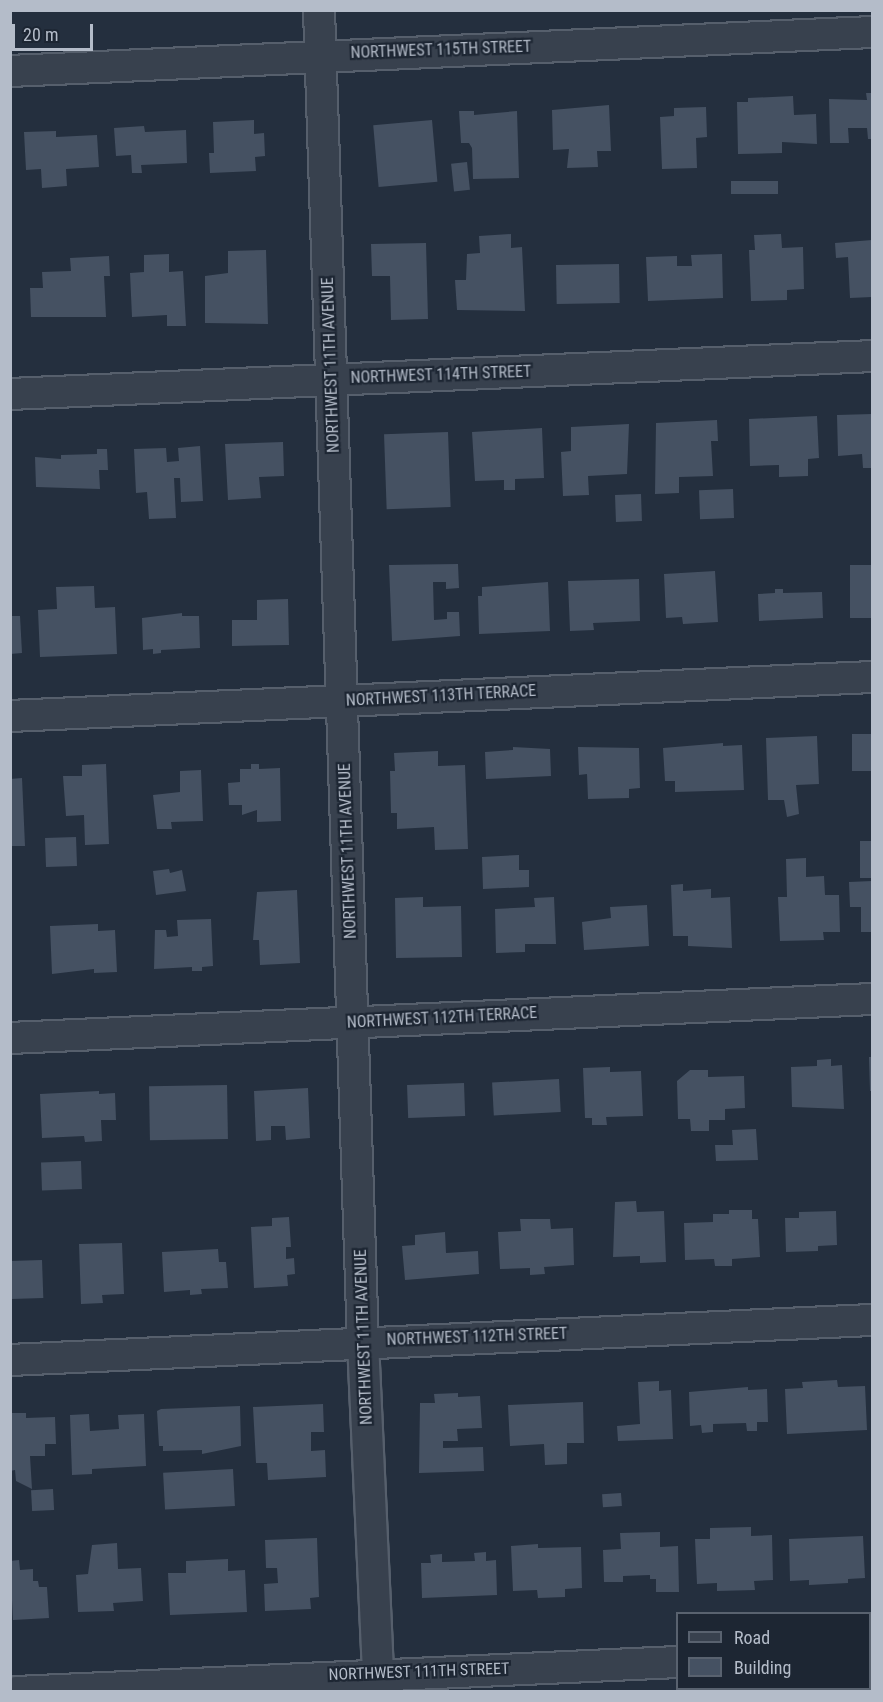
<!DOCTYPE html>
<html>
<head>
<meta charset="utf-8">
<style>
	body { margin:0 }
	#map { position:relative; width:883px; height:1702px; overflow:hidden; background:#242f3e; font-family:"Roboto Condensed",sans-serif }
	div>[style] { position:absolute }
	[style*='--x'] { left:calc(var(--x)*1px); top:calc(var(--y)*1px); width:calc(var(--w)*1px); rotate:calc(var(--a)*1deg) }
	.building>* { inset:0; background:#455162; transform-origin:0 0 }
	.roads { filter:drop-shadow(2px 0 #565f6c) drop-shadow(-2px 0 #565f6c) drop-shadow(0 2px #565f6c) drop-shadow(0 -2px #565f6c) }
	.minor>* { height:30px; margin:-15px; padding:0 15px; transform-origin:15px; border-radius:15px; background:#38414e }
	span { translate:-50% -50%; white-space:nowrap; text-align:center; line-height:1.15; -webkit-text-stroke:4.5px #1d2633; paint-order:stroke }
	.street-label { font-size:16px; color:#b4bcc9 }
	.frame { position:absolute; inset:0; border:12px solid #b4bcc9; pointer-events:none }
	.legend { position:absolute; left:676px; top:1612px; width:195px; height:78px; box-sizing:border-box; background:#1d2633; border:2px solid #59626f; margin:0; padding:8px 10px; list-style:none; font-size:18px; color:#b4bcc9 }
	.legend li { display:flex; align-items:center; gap:12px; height:30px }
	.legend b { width:30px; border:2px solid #59626f }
	.scale { position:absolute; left:12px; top:24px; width:81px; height:27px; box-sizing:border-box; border:3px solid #b4bcc9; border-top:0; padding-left:8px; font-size:18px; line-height:21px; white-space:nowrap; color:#b4bcc9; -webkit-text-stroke:4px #1d2633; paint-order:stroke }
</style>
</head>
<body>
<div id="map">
	<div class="building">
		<div style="clip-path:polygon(866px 93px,872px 93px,872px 139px,868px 139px,867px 128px,848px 128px,849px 143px,830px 143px,829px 99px,867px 100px)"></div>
		<div style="clip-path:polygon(793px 96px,794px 115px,816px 114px,817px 144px,782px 142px,782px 153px,738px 154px,737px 102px,748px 102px,748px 98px)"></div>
		<div style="clip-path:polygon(609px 105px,611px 151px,597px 151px,598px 167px,567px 168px,569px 149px,553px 150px,552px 110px)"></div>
		<div style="clip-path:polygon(706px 107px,707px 137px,696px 138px,697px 168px,662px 169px,660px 117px,674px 116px,674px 108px)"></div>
		<div style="clip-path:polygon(459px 111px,474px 111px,474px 115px,517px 111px,519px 178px,473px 179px,472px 148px,469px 143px,461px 143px)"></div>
		<div style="clip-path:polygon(254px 120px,254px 134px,264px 133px,265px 156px,255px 157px,256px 171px,210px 173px,209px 153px,214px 153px,213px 122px)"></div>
		<div style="left:432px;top:120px;width:62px;height:59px;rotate:85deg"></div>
		<div style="clip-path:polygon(144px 126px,145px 132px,186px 130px,187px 163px,141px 165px,142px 173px,132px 173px,131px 155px,116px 156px,114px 128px)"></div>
		<div style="clip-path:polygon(56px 131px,56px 137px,97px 135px,99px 167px,66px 169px,67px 186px,42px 188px,41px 169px,26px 170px,24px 132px)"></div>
		<div style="left:467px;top:162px;width:28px;height:16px;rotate:84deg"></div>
		<div style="left:778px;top:181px;width:13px;height:47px;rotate:90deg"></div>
		<div style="clip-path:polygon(511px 234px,511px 248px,522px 247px,525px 311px,457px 310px,455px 280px,466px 280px,467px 254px,480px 253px,479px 236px)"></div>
		<div style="clip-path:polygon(781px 234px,782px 248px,803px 247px,804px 289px,787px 290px,787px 300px,751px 301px,749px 250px,755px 250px,754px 235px)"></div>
		<div style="clip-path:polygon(872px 240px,872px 297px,850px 298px,848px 257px,836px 258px,835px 243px)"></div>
		<div style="clip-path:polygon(426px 243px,428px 319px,391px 320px,390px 276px,372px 276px,371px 244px)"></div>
		<div style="clip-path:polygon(266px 250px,268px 324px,205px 323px,205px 276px,228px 273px,228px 251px)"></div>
		<div style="clip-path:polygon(169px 254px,169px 272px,183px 271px,186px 326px,167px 326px,167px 315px,132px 317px,130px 273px,144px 272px,144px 255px)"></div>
		<div style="clip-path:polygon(722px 254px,723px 298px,648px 301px,646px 257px,677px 256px,677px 266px,692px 266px,691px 255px)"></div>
		<div style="clip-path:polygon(109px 256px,110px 276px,104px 276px,106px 317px,31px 317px,30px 288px,43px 288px,42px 272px,71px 271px,70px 258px)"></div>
		<div style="left:619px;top:264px;width:39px;height:63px;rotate:89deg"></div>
		<div style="clip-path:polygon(872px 414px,872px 468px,863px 468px,862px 454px,838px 456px,837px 415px)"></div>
		<div style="clip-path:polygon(817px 416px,819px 458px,808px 459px,808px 476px,779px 477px,779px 465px,750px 466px,749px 419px)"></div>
		<div style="clip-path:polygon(717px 420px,718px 441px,711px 441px,713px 476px,679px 477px,679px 493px,655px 494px,656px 423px)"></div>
		<div style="clip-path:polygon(629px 424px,627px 474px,588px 476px,589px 495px,563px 496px,561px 452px,571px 451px,571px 427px)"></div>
		<div style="clip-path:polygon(542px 428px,544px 478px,515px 479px,515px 490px,504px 490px,504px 480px,475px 481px,472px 432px)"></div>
		<div style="left:448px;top:432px;width:75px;height:64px;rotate:88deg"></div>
		<div style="clip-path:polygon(283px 442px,284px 476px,259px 477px,261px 498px,228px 500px,225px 444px)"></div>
		<div style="clip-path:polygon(200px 446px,203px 501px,181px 502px,180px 478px,174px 478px,176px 518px,149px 519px,147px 492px,136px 493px,134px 449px,166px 448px,167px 462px,179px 461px,178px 448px)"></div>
		<div style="clip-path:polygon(97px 449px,107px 449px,108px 470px,99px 470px,100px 489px,36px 487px,35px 457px,61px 459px,61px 455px,97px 454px)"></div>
		<div style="left:733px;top:489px;width:29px;height:34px;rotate:88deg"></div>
		<div style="left:641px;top:494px;width:27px;height:26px;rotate:88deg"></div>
		<div style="clip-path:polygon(458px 564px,459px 588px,446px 589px,446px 582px,433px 582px,434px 620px,447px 619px,447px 612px,459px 612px,460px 636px,392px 641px,389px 565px)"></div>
		<div style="left:872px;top:565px;width:53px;height:22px;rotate:90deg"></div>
		<div style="clip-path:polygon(715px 571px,718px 622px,683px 624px,682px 617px,666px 618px,664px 574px)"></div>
		<div style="clip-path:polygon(639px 579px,640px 621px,593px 623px,594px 630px,570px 631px,568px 581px)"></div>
		<div style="clip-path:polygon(548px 582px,550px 631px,479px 634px,478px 596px,482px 596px,482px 587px)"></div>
		<div style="clip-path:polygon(94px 586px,95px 608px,115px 607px,117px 654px,40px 657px,38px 610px,57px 609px,56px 587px)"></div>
		<div style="clip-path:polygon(775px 589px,783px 589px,783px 593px,822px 592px,823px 618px,759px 621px,758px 594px,775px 593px)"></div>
		<div style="clip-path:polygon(288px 599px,289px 645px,232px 646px,232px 620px,257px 620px,257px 600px)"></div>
		<div style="clip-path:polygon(182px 613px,182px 616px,199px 616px,200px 648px,161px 650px,161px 653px,153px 654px,153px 649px,143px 650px,142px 618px)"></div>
		<div style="clip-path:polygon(10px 616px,20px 616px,22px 653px,10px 654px)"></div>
		<div style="left:872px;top:734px;width:37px;height:20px;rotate:90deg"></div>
		<div style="clip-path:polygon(817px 736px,819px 784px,796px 785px,799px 814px,787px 817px,784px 800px,768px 800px,766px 738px)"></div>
		<div style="clip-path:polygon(723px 743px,723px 746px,742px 745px,744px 790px,675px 792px,675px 781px,665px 781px,663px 748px)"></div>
		<div style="clip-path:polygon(513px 747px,550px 749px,551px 776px,486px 779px,485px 752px,513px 750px)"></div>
		<div style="clip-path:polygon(578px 747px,639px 748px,640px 788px,629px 789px,629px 798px,588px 799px,587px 774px,579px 775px)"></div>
		<div style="clip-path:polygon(438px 751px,438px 766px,465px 765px,468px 849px,435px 850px,434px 827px,397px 829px,397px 813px,391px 813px,390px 771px,395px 771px,394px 753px)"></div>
		<div style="clip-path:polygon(106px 764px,109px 844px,85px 845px,84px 815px,66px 816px,63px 776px,82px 776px,82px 765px)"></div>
		<div style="clip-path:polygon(251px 764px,259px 764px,259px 769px,280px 768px,281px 821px,257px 822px,257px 810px,242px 815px,242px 805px,229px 805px,228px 783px,240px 782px,240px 769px,251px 769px)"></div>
		<div style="clip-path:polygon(201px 770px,203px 821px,171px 822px,172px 829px,157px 829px,153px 795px,180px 792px,180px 771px)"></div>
		<div style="clip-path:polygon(22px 778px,25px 846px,10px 846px,10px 779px)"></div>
		<div style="left:76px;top:837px;width:29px;height:31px;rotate:88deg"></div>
		<div style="left:860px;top:841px;width:12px;height:37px"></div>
		<div style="clip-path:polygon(519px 855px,519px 870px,529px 870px,529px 887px,483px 889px,482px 857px)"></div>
		<div style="clip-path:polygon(806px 858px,806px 877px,824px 876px,825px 895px,839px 895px,840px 932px,823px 932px,824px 940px,780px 941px,778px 897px,787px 897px,786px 859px)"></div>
		<div style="clip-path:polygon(169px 869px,170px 873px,182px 870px,186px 891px,156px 895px,153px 871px)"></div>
		<div style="clip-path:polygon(872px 881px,872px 932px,861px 932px,861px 907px,850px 907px,849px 882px)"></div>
		<div style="clip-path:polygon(683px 884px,683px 891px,711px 889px,711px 898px,730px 897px,732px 948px,688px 946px,688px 936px,673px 936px,671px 885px)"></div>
		<div style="clip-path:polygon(297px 890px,300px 963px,260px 965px,259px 940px,253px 940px,257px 892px)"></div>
		<div style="clip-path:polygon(423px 897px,423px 907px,461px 906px,462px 957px,396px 958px,395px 898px)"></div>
		<div style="clip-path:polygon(554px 897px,556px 944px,525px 944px,525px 952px,496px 953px,495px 909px,535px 907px,534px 898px)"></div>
		<div style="clip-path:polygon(647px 905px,649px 946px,584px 950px,582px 922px,611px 918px,610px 907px)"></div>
		<div style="clip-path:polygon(211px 919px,213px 966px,202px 967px,202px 971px,192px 971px,192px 967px,154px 969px,155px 930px,166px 930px,167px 937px,178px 936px,177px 920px)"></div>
		<div style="clip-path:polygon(98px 924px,98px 931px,115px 930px,117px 972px,94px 973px,94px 969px,52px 974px,50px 926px)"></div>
		<div style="clip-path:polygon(869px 1057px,872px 1057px,872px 1091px,870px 1091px)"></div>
		<div style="clip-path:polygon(831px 1059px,831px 1066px,842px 1065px,844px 1109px,792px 1107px,791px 1067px,817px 1066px,817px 1060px)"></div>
		<div style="clip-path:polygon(610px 1067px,610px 1072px,641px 1071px,643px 1116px,606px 1117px,607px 1125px,592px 1125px,592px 1118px,585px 1118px,583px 1068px)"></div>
		<div style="clip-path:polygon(690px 1070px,708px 1070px,708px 1077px,744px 1076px,745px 1108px,725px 1109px,725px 1120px,709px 1120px,709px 1131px,691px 1131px,690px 1119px,678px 1119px,677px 1081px)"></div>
		<div style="left:559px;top:1079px;width:33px;height:67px;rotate:87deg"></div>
		<div style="left:464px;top:1083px;width:33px;height:57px;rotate:88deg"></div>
		<div style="left:227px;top:1085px;width:54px;height:78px;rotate:89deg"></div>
		<div style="clip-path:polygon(308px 1088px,310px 1138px,286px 1140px,285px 1126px,271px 1126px,271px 1140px,256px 1141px,254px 1091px)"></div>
		<div style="clip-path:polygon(99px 1091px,99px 1094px,115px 1093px,116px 1120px,101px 1120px,102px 1141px,85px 1142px,84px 1136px,42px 1138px,40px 1094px)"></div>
		<div style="clip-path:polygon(756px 1129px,758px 1160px,716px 1161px,715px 1145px,733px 1145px,732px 1130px)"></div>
		<div style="left:81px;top:1161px;width:28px;height:40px;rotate:88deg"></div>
		<div style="clip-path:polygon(636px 1201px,637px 1212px,664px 1211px,666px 1262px,640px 1263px,640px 1256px,613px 1257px,615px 1202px)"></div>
		<div style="clip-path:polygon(729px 1210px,752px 1210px,752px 1219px,758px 1219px,760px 1257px,732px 1259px,732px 1266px,715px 1266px,714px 1259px,685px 1260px,684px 1223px,713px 1222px,713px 1214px,729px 1214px)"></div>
		<div style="clip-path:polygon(836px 1211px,837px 1245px,818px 1246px,818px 1251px,786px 1252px,785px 1218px,799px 1218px,799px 1212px)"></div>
		<div style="clip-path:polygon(289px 1217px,291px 1247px,286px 1247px,286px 1259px,294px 1258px,295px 1274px,287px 1275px,288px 1286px,254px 1288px,251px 1227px,272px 1226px,272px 1218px)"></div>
		<div style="clip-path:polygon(520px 1219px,550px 1219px,551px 1229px,573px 1228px,574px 1265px,544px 1267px,545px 1274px,530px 1275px,530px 1268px,500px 1269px,498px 1232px,521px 1231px)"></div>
		<div style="clip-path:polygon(445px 1232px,446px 1253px,478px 1251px,479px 1274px,405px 1280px,402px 1246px,415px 1245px,415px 1235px)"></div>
		<div style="clip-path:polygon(122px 1243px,124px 1294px,102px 1295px,103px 1303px,81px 1304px,79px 1244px)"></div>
		<div style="clip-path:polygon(218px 1249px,219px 1262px,226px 1262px,228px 1288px,201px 1289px,202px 1294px,190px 1295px,190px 1290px,164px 1292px,162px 1252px)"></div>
		<div style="left:42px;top:1260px;width:38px;height:32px;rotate:88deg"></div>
		<div style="clip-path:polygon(837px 1380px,838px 1387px,865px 1386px,867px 1430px,787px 1434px,785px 1389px,803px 1388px,802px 1382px)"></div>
		<div style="clip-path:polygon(659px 1381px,659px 1391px,671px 1390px,673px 1439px,618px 1441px,617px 1426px,640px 1424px,638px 1382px)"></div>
		<div style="clip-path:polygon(748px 1387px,748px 1390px,767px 1389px,768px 1422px,757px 1422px,757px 1431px,747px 1431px,746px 1423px,713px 1424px,713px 1432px,702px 1433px,701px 1425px,690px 1426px,689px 1392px)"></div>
		<div style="clip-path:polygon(458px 1393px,458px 1397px,480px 1396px,482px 1428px,457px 1429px,458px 1441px,443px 1441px,443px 1448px,483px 1447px,484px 1471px,419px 1473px,420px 1403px,435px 1403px,434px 1394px)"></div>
		<div style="clip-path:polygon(583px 1402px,584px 1443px,567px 1443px,567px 1464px,545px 1465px,544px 1444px,510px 1446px,508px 1405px)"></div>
		<div style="clip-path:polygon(323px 1404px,324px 1432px,311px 1432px,311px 1451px,325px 1450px,326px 1477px,268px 1480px,267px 1463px,256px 1463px,253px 1407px)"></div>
		<div style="clip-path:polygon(240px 1406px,241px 1446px,202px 1454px,202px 1450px,163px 1451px,163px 1446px,159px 1446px,157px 1411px,161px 1409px)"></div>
		<div style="clip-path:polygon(10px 1413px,26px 1413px,26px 1418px,55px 1417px,56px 1444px,45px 1444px,45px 1456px,30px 1456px,32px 1489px,16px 1481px,15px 1470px,10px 1471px)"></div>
		<div style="clip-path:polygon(89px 1414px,90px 1431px,119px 1429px,118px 1415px,144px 1414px,146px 1466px,92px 1469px,92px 1474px,72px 1475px,70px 1415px)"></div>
		<div style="left:233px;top:1469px;width:37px;height:70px;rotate:87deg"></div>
		<div style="left:53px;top:1489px;width:21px;height:22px;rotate:87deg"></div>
		<div style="left:621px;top:1493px;width:13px;height:19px;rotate:86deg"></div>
		<div style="clip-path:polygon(751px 1527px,751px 1536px,772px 1535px,773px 1580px,754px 1581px,755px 1590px,717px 1591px,717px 1583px,697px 1584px,695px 1539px,710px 1539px,710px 1528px)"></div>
		<div style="clip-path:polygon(660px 1532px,660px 1547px,678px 1546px,679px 1592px,656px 1592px,656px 1579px,650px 1579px,650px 1575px,623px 1576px,623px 1582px,604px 1582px,603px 1550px,621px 1549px,620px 1533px)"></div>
		<div style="clip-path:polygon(863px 1536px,865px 1578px,848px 1579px,848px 1583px,809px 1585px,809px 1580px,790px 1581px,789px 1539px)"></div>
		<div style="clip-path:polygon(317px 1538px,319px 1597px,310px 1598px,311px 1609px,265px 1611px,264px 1584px,278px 1583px,277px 1568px,266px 1568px,265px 1540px)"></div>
		<div style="clip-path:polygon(117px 1543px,118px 1569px,141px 1568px,143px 1601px,113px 1603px,114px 1611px,78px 1612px,76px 1575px,88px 1574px,92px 1545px)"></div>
		<div style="clip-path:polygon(538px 1544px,538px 1548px,581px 1547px,582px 1588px,565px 1589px,565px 1597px,538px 1598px,537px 1590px,513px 1591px,511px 1546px)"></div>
		<div style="clip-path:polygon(486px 1552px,486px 1561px,496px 1560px,497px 1595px,422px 1598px,421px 1563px,431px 1563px,430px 1555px,442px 1554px,442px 1562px,475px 1561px,474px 1553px)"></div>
		<div style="clip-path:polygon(228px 1559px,228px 1571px,245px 1570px,247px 1612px,170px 1615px,168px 1573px,186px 1573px,186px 1561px)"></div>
		<div style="clip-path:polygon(19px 1560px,20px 1570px,33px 1569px,33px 1581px,38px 1581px,39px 1587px,47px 1587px,49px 1618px,13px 1620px,10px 1561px)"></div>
	</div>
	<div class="roads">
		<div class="minor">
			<div style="--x:319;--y:10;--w:1333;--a:88.11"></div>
			<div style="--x:363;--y:1342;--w:350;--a:87.4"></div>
			<div style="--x:10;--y:71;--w:863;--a:-2.59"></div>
			<div style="--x:10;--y:394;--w:863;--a:-2.52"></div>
			<div style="--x:10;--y:716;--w:863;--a:-2.59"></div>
			<div style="--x:10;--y:1038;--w:863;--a:-2.59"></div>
			<div style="--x:10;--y:1360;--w:863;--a:-2.66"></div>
			<div style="--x:870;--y:1654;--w:2;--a:-27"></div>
			<div style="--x:17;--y:1692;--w:662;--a:-2.6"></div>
		</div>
	</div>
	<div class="street-label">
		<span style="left:441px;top:50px;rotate:-2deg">NORTHWEST 115TH STREET</span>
		<span style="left:331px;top:365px;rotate:-92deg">NORTHWEST 11TH AVENUE</span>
		<span style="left:441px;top:375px;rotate:-2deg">NORTHWEST 114TH STREET</span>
		<span style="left:441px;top:696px;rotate:-3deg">NORTHWEST 113TH TERRACE</span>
		<span style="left:348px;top:851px;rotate:-92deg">NORTHWEST 11TH AVENUE</span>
		<span style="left:442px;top:1018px;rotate:-3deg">NORTHWEST 112TH TERRACE</span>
		<span style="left:364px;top:1337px;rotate:-92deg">NORTHWEST 11TH AVENUE</span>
		<span style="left:477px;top:1337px;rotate:-2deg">NORTHWEST 112TH STREET</span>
		<span style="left:419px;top:1672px;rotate:-2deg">NORTHWEST 111TH STREET</span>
	</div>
	<div class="frame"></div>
	<ul class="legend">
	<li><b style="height:8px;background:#38414e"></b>Road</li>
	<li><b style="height:16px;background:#455162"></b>Building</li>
	</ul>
	<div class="scale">20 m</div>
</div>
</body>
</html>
